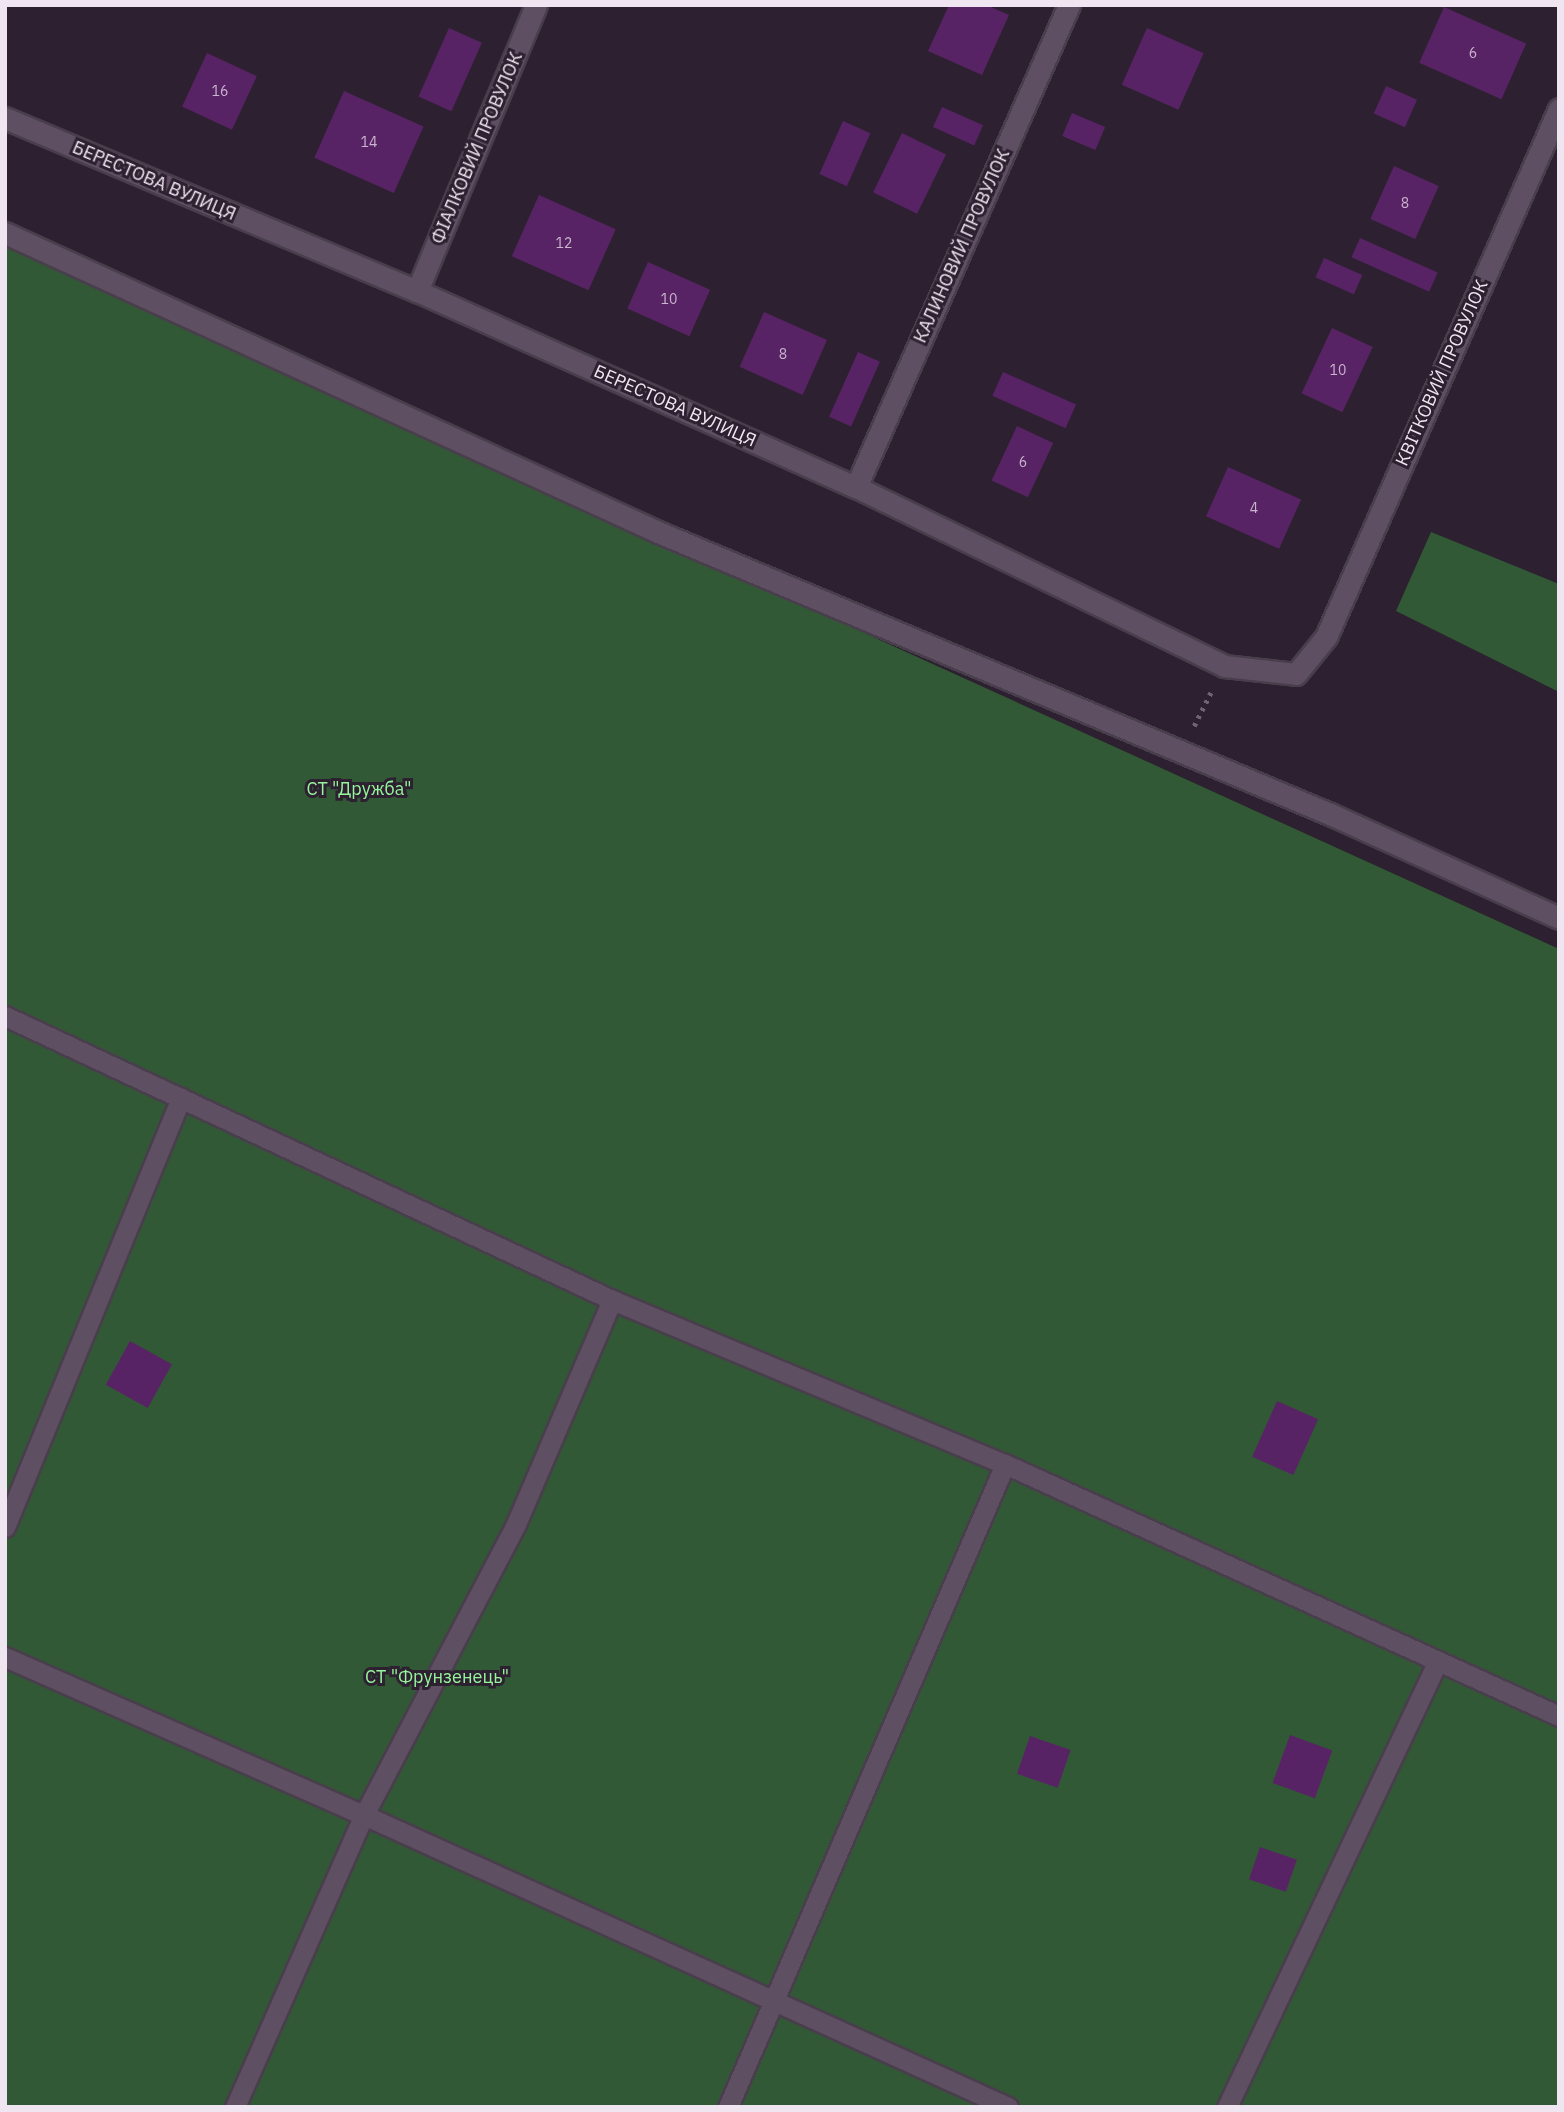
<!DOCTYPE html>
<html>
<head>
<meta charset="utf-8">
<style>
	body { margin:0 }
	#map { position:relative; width:1564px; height:2112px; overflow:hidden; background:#2d2030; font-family:"IBM Plex Sans",sans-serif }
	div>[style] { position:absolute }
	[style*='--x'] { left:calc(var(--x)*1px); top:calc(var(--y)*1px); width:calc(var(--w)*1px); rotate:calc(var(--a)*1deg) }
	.green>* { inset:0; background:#325935 }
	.building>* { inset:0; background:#582365; transform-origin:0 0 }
	.path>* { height:4.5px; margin-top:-2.25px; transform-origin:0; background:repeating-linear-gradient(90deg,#6f6472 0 3.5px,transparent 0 8.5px) }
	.roads { filter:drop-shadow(2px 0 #493e4c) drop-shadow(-2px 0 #493e4c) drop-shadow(0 2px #493e4c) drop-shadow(0 -2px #493e4c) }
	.service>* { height:19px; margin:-9.5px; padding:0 9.5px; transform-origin:9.5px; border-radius:9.5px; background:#5e4f62 }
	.minor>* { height:21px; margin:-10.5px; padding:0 10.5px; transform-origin:10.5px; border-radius:10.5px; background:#5e4f62 }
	span { translate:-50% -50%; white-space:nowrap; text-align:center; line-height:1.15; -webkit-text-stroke:6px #2d2030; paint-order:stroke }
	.number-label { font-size:14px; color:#c9b5ce }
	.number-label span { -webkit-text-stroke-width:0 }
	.street-label { font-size:18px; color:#efe6f1 }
	.park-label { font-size:18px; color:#95f59b }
	.frame { position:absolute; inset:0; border:7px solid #efe6f1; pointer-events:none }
</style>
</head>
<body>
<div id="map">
	<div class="green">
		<div style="clip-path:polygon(5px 242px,1559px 949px,1559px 2107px,5px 2107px)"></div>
		<div style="clip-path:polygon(1431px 532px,1559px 584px,1559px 692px,1396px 611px)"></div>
	</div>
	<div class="building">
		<div style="clip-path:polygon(949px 5px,986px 5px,1009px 15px,982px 75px,928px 51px)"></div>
		<div style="left:1444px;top:7px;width:90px;height:61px;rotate:24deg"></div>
		<div style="left:449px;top:28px;width:36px;height:75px;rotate:24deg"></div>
		<div style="left:1147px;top:28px;width:62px;height:62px;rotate:24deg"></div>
		<div style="left:207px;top:53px;width:55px;height:59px;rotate:25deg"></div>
		<div style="left:1386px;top:86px;width:34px;height:30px;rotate:24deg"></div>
		<div style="left:344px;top:91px;width:87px;height:73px;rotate:24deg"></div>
		<div style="left:942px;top:107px;width:45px;height:22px;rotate:24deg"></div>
		<div style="left:1072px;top:113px;width:36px;height:25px;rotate:23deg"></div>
		<div style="left:843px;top:121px;width:30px;height:58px;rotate:24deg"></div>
		<div style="left:902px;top:133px;width:49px;height:66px;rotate:26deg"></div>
		<div style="left:1394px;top:166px;width:49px;height:58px;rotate:24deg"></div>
		<div style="left:539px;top:195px;width:84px;height:67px;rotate:24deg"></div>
		<div style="left:1360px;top:238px;width:85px;height:21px;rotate:24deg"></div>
		<div style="left:1324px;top:258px;width:42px;height:21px;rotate:24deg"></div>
		<div style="left:648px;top:262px;width:68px;height:51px;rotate:24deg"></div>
		<div style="left:764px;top:312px;width:69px;height:60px;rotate:24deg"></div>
		<div style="left:1332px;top:328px;width:45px;height:72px;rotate:25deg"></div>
		<div style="left:858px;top:352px;width:24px;height:71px;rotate:24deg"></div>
		<div style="left:1003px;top:372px;width:80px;height:26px;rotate:24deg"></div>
		<div style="left:1017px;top:426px;width:40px;height:60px;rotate:25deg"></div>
		<div style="left:1228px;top:467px;width:80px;height:54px;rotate:24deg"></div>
		<div style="left:130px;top:1341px;width:48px;height:50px;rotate:29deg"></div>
		<div style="left:1277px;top:1401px;width:45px;height:61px;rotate:24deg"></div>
		<div style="left:1290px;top:1735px;width:45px;height:51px;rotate:20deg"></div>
		<div style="left:1030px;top:1736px;width:43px;height:40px;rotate:19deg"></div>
		<div style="left:1260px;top:1847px;width:39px;height:34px;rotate:19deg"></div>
	</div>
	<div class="path">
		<div style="--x:1194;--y:726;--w:40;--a:-63.4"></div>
	</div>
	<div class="roads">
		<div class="service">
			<div style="--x:5;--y:1016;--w:670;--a:25.07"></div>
			<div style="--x:612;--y:1300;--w:426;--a:22.7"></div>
			<div style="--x:1005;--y:1464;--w:609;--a:24.46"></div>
			<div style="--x:5;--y:1527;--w:464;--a:-67.7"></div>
			<div style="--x:5;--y:1657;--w:392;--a:23.8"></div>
			<div style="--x:364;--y:1815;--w:328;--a:-62.4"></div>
			<div style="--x:516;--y:1524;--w:244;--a:-66.8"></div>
			<div style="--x:235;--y:2107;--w:319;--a:-66.2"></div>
			<div style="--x:364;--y:1815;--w:707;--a:24.39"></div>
			<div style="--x:728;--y:2107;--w:700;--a:-66.69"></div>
			<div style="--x:1227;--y:2107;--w:492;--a:-64.7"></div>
		</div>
		<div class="minor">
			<div style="--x:5;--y:118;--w:447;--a:22.8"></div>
			<div style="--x:417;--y:291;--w:481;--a:24.1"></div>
			<div style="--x:856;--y:487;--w:409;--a:25.9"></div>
			<div style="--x:1224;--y:666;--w:72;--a:6.3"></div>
			<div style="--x:1296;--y:674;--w:48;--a:-51"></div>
			<div style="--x:1326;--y:637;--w:577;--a:-66.19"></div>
			<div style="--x:5;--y:233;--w:718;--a:24.6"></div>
			<div style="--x:658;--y:532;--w:729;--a:22.77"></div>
			<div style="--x:1330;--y:814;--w:252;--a:24.4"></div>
			<div style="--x:417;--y:291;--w:310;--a:-67.4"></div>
			<div style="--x:856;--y:487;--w:527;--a:-66.16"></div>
		</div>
	</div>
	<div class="number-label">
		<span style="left:1473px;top:53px">6</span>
		<span style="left:220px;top:91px">16</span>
		<span style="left:369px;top:142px">14</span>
		<span style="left:1405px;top:203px">8</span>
		<span style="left:564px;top:243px">12</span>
		<span style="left:669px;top:299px">10</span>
		<span style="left:783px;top:354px">8</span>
		<span style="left:1338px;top:370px">10</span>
		<span style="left:1023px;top:462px">6</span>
		<span style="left:1254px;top:508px">4</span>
	</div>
	<div class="street-label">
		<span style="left:477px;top:148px;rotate:-67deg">ФІАЛКОВИЙ ПРОВУЛОК</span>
		<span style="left:154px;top:181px;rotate:23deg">БЕРЕСТОВА ВУЛИЦЯ</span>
		<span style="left:962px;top:246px;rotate:-66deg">КАЛИНОВИЙ ПРОВУЛОК</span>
		<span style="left:1442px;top:373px;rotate:-66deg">КВІТКОВИЙ ПРОВУЛОК</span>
		<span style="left:675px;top:406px;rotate:24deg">БЕРЕСТОВА ВУЛИЦЯ</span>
	</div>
	<div class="park-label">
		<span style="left:359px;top:789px">СТ "Дружба"</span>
		<span style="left:437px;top:1677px">СТ "Фрунзенець"</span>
	</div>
	<div class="frame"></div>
</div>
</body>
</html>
